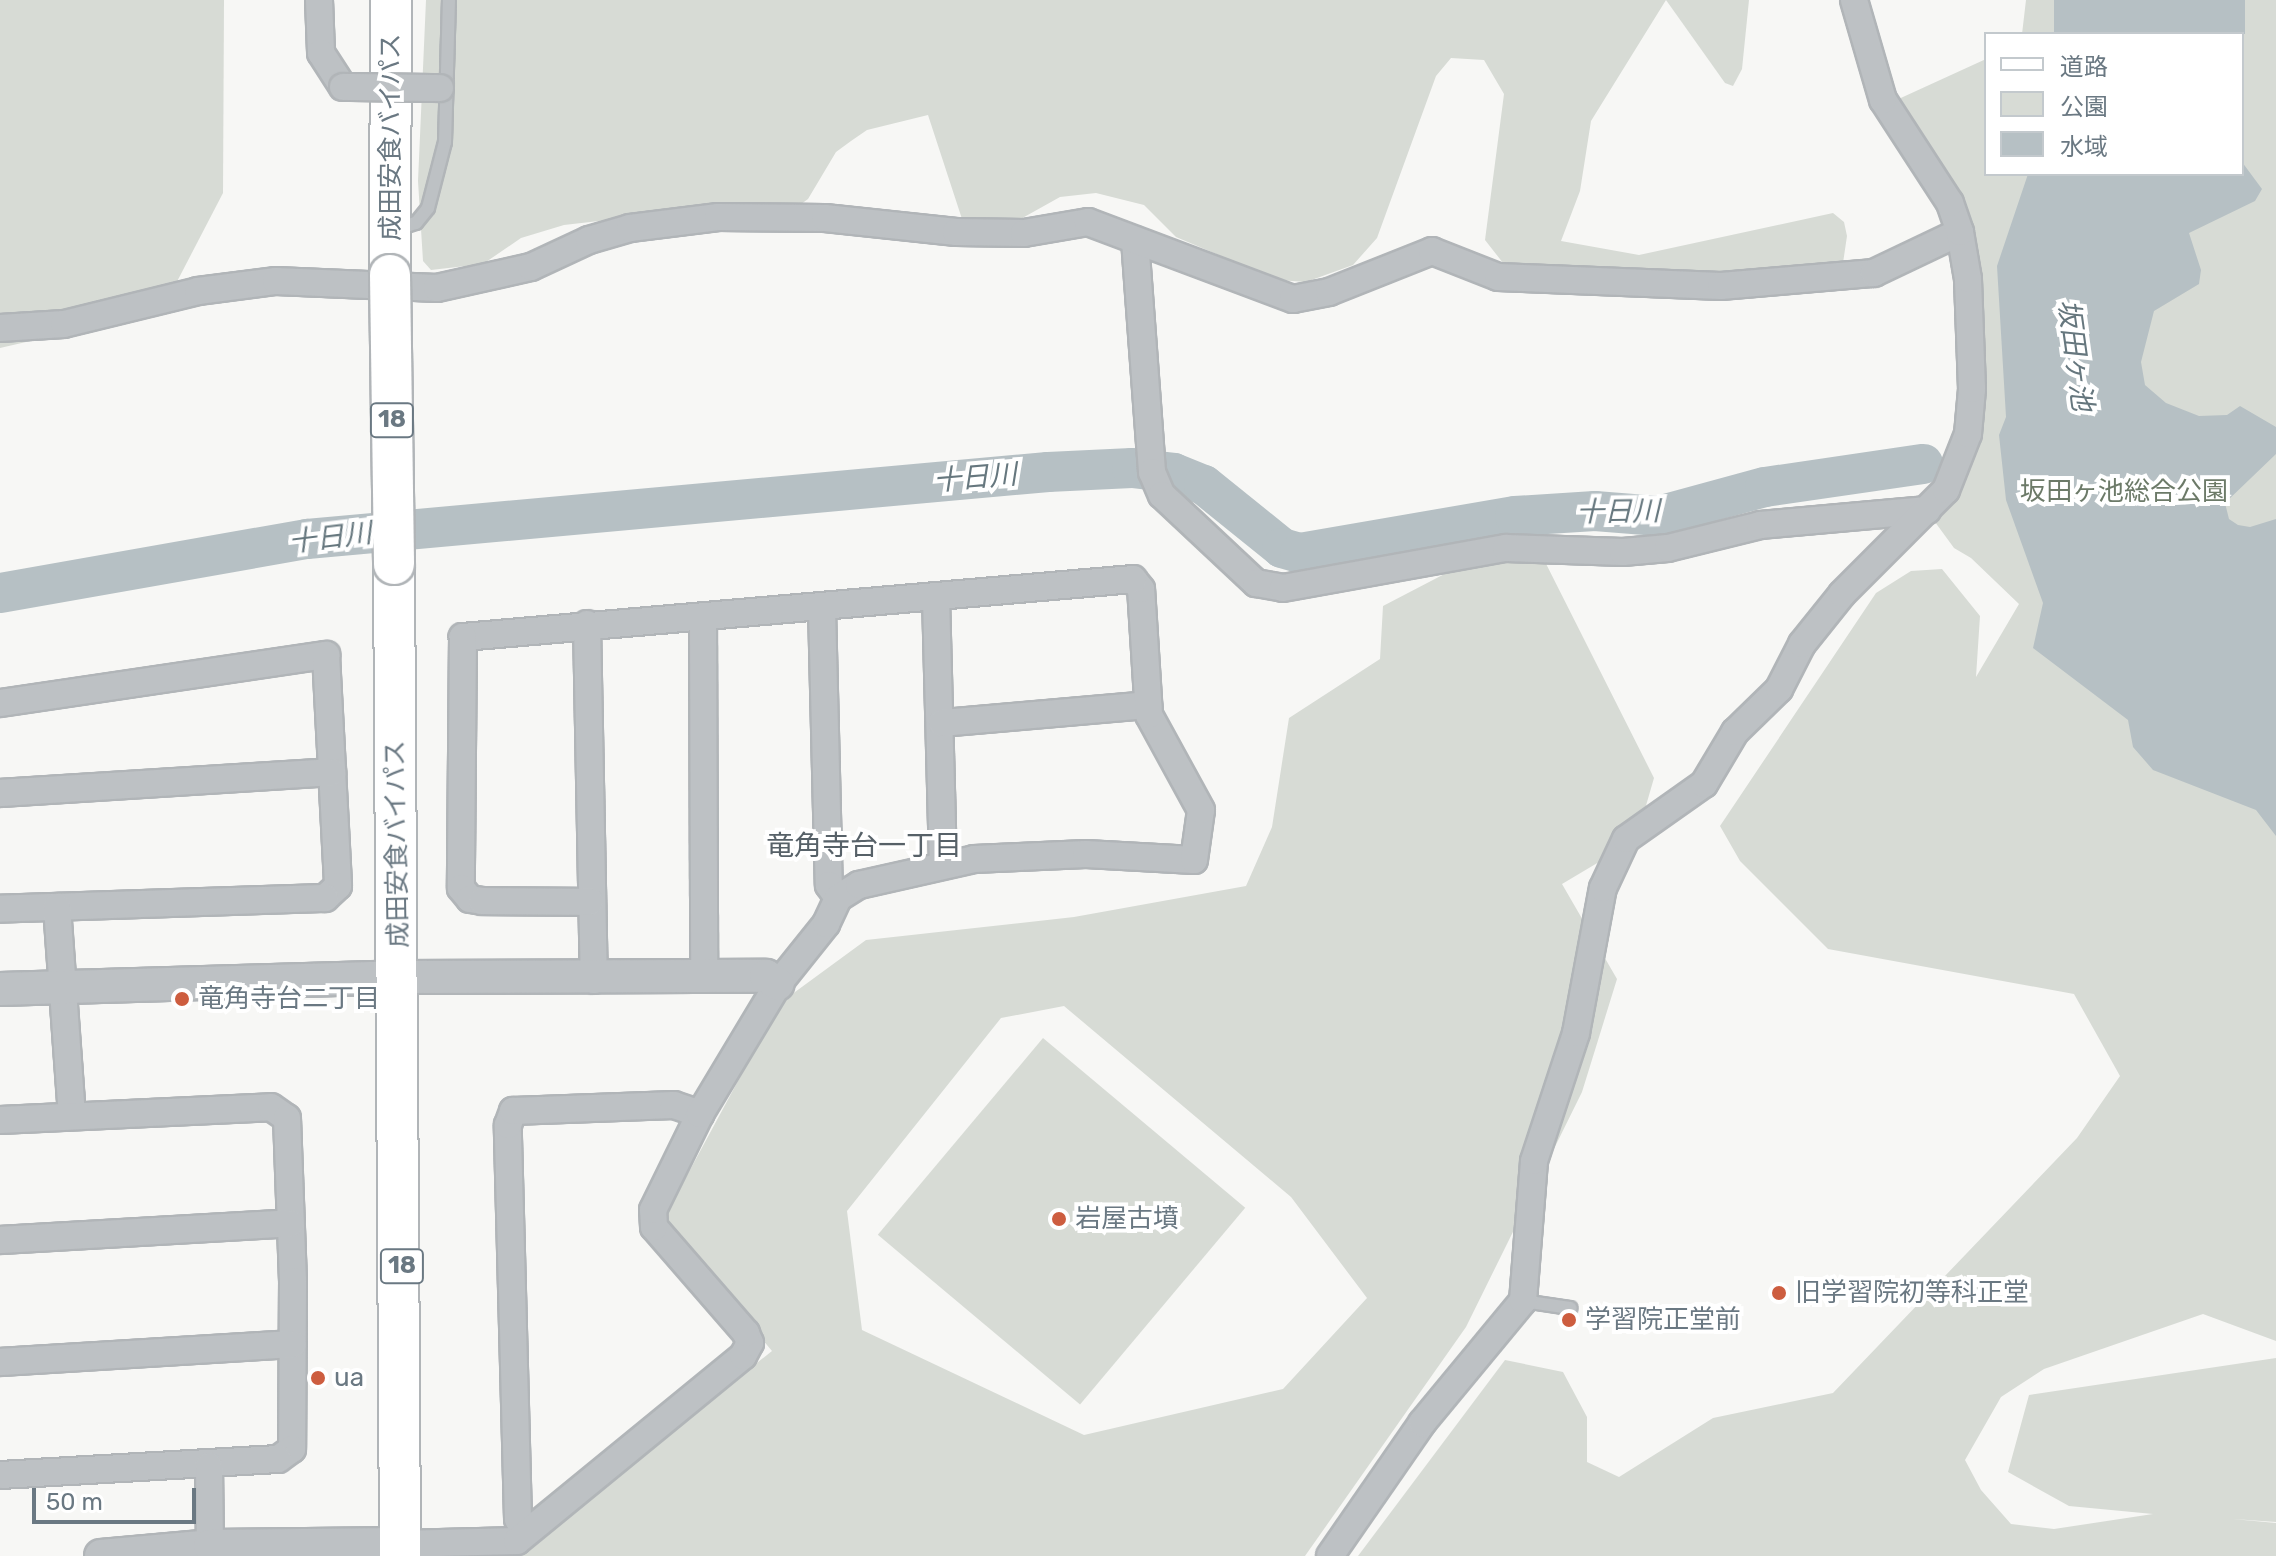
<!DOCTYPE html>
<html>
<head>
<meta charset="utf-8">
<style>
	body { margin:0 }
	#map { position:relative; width:2276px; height:1556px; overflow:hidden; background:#f7f7f5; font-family:Rubik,"Noto Sans JP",sans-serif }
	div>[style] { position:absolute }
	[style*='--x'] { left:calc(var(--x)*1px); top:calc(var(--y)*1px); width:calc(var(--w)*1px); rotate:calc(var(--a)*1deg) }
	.green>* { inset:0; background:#d7dbd5; transform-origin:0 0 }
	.water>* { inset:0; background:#b6c0c4; transform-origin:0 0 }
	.river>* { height:40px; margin:-20px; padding:0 20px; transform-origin:20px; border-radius:20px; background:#b6c0c4 }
	.roads { filter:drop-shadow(2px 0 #b1b5b8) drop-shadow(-2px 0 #b1b5b8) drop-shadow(0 2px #b1b5b8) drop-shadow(0 -2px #b1b5b8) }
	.service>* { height:12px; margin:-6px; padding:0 6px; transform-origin:6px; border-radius:6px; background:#bdc1c4 }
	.minor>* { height:26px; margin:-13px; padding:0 13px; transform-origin:13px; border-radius:13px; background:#bdc1c4 }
	.tertiary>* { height:32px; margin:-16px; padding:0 16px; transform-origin:16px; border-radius:16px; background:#bdc1c4 }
	.primary>* { height:40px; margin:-20px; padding:0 20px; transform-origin:20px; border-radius:20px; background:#fff }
	.bridges { filter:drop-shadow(2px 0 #b1b5b8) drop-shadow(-2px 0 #b1b5b8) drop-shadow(0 2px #b1b5b8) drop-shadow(0 -2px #b1b5b8) }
	.minor-bridge>* { height:26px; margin:-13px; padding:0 13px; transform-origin:13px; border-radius:13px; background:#bdc1c4 }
	.primary-bridge>* { height:40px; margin:-20px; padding:0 20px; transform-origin:20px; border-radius:20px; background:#fff }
	.dots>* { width:22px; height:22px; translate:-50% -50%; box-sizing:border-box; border:4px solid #fff; border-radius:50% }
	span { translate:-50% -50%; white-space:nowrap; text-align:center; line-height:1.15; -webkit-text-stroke:8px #fff; paint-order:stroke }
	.shield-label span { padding:2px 6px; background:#fff; border:2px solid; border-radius:6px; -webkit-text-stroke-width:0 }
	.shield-label { font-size:24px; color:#6a7882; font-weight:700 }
	.street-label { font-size:26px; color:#6a7882 }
	.park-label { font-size:26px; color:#6c7a68 }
	.poi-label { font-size:26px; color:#6a7882 }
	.left { translate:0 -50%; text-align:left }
	.water-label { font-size:28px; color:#66777e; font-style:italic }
	.neighbourhood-label { font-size:28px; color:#576168 }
	.legend { position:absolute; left:1984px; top:32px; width:260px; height:144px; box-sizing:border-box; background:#fff; border:2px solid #c3c9cd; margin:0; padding:10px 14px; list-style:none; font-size:24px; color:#6a7882 }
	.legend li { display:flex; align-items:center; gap:16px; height:40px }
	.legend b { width:40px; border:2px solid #c3c9cd }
	.scale { position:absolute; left:32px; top:1488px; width:164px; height:36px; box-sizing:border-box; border:4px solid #6a7882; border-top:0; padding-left:10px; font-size:24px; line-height:28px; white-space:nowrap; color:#6a7882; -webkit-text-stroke:6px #fff; paint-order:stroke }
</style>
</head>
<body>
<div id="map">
	<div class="green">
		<div style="clip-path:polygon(0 0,224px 0,223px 193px,169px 297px,91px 327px,0 348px)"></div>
		<div style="clip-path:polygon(426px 0,1666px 0,1591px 121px,1580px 191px,1561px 241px,1639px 255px,1833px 213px,1844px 222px,1847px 236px,1843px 263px,1723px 276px,1507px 268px,1485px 240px,1504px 94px,1484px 60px,1451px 58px,1436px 76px,1377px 238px,1353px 265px,1306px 282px,1278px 280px,1176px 237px,1144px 205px,1096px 193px,1060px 197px,1017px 221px,962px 219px,928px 115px,867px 130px,851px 141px,836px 152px,808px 199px,797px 207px,695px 210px,564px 225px,521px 238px,483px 264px,431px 270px,423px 261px,418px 181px)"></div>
		<div style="clip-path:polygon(1666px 0,1749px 0,1742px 69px,1733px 86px,1725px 83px)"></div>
		<div style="clip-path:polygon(2026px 0,2276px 0,2276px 1341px,2203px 1314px,2044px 1369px,2001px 1397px,1965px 1460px,1981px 1490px,2011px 1524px,2054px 1529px,2153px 1514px,2069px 1506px,2008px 1472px,2029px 1395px,2276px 1358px,2276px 1522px,2233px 1519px,2276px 1523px,2276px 1556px,1358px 1556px,1505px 1360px,1563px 1372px,1587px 1417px,1587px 1462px,1619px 1477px,1713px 1418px,1833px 1393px,2077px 1138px,2120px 1076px,2074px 994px,1828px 949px,1740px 861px,1720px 826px,1876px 593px,1911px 571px,1942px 569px,1980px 616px,1976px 677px,2019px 604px,1971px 558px,1954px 548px,1935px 522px,1960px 496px,1981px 436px,1971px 261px,1977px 251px,1965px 208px,1892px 102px,1986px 59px,1986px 174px,2242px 174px,2242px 34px,2022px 34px)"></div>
		<div style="clip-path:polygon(evenodd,1529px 530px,1654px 778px,1636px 840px,1562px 884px,1617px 979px,1582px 1092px,1466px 1327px,1305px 1556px,514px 1556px,772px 1351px,663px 1220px,780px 1003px,866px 940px,1074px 917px,1246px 886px,1272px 827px,1289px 718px,1380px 659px,1383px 606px,1529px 530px,1064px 1006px,1291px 1197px,1367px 1298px,1283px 1389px,1084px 1435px,862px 1330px,847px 1211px,1001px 1018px,1064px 1006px)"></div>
		<div style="left:1043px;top:1038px;width:264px;height:257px;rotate:40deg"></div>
	</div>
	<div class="water">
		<div style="left:2054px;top:0;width:191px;height:34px"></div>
		<div style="clip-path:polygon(2242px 162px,2262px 189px,2255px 201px,2189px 233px,2201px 270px,2199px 284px,2154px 311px,2141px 362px,2145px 385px,2166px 403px,2199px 416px,2227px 415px,2240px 406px,2276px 427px,2276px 454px,2225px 503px,2229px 519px,2238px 525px,2250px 527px,2276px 519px,2276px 836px,2256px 810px,2153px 770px,2133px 747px,2128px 720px,2033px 648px,2043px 603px,2006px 500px,1999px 435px,2006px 417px,1997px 266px,2028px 174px,2242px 174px)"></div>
	</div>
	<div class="river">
		<div style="--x:0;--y:593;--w:312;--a:-10"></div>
		<div style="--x:307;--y:539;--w:744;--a:-5.17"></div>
		<div style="--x:1048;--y:472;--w:84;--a:-2.7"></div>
		<div style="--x:1132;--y:468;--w:42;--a:6.8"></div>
		<div style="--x:1174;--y:473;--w:32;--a:22"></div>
		<div style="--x:1204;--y:485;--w:100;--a:38.9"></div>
		<div style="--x:1282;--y:548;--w:19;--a:16"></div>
		<div style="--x:1300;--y:553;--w:218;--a:-9.8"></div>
		<div style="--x:1515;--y:516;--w:80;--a:-3.6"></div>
		<div style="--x:1595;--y:511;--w:63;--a:4.5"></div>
		<div style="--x:1658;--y:516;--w:111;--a:-15.2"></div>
		<div style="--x:1765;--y:487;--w:160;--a:-8.3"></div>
	</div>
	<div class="roads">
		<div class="service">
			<div style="--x:397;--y:229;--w:20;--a:-18"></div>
			<div style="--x:416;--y:223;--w:19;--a:-51"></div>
			<div style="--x:428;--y:208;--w:68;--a:-75.6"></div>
			<div style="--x:445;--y:142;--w:142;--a:-88.4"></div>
			<div style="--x:1523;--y:1301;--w:48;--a:8.5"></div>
		</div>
		<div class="minor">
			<div style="--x:319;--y:0;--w:53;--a:87.8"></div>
			<div style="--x:321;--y:53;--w:40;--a:57.1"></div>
			<div style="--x:1135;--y:240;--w:233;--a:85.8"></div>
			<div style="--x:1152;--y:472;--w:25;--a:67"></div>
			<div style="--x:1162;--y:495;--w:129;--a:43.1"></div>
			<div style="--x:1256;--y:583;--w:27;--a:10"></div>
			<div style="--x:1283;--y:588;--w:227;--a:-10.2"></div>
			<div style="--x:1506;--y:548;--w:117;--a:2"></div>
			<div style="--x:1623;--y:552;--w:45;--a:-5.1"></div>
			<div style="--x:1668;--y:548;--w:95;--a:-14"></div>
			<div style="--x:1760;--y:525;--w:168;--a:-5.1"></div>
			<div style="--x:0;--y:328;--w:64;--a:-3.6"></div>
			<div style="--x:64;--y:324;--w:138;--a:-13.8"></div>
			<div style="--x:198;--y:291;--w:79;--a:-7.3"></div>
			<div style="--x:276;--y:281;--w:161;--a:2.5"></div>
			<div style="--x:437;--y:288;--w:96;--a:-12.6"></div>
			<div style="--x:531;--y:267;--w:64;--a:-25"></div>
			<div style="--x:589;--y:240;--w:43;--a:-16.3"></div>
			<div style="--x:630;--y:228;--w:89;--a:-7.1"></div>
			<div style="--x:718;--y:217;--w:107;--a:0.5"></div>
			<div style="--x:825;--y:218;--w:132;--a:6.1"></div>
			<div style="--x:956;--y:232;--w:68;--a:0.8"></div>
			<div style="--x:1024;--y:233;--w:65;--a:-9.8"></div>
			<div style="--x:1088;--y:222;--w:219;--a:20.6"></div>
			<div style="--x:1293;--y:299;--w:37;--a:-11"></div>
			<div style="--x:1329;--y:292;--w:111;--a:-21.7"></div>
			<div style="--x:1432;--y:251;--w:71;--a:21.5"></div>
			<div style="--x:1498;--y:277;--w:223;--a:2.3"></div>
			<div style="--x:1721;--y:286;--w:154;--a:-4.9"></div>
			<div style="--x:1874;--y:273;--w:95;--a:-25.5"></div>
			<div style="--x:936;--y:597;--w:267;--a:88.5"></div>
			<div style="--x:822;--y:608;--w:277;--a:88.6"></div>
			<div style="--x:829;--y:885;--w:16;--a:55"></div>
			<div style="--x:703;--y:618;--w:360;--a:89.8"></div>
			<div style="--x:587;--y:624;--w:356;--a:88.9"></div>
			<div style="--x:0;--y:703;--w:330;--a:-8.4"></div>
			<div style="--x:326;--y:655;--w:231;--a:87"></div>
			<div style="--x:338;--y:886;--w:18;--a:137"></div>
			<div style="--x:325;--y:898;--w:325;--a:178.1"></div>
			<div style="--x:942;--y:723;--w:207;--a:-5"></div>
			<div style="--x:0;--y:793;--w:333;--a:-3.6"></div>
			<div style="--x:57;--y:907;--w:209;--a:85.9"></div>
			<div style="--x:0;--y:1120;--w:271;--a:-2.7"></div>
			<div style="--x:271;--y:1107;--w:19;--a:35"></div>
			<div style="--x:287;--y:1118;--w:163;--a:87.9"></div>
			<div style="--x:293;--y:1281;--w:168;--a:90.3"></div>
			<div style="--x:292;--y:1449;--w:17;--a:144"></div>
			<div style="--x:278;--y:1459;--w:278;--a:176.7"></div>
			<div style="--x:0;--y:1240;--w:291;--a:-3.3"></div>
			<div style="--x:0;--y:1362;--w:293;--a:-3.5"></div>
			<div style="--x:209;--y:1466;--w:80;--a:89.3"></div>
			<div style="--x:526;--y:1532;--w:15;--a:-122"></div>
			<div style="--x:518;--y:1519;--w:394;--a:-91.5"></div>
			<div style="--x:508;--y:1125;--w:15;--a:-70"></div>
			<div style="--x:513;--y:1111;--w:161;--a:-2.1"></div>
			<div style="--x:674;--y:1105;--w:28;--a:19"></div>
			<div style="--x:400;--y:1544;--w:117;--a:-1.5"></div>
			<div style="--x:517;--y:1541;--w:292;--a:-39.3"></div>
			<div style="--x:743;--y:1356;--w:15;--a:-62"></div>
			<div style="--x:750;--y:1343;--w:11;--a:-112"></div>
			<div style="--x:746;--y:1333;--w:140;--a:-131"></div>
			<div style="--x:654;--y:1227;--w:17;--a:-93"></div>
			<div style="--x:653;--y:1210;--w:107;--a:-63.9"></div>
			<div style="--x:700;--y:1114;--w:152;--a:-59"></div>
			<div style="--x:778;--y:984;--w:77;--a:-51.3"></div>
			<div style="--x:826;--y:924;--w:29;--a:-65"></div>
			<div style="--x:838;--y:898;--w:25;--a:-32"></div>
			<div style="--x:859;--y:885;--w:118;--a:-12.7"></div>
			<div style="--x:974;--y:859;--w:112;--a:-2.6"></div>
			<div style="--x:1086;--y:854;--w:108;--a:3.2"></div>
			<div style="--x:1194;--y:860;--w:50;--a:-82"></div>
			<div style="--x:1201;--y:810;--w:108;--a:-118.7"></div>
			<div style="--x:1149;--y:715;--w:126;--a:-93.6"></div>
			<div style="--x:1141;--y:589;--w:13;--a:-129"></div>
			<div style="--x:1133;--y:579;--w:673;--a:175.05"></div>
			<div style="--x:463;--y:637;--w:251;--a:90.5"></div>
			<div style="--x:461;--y:888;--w:14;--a:51"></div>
			<div style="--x:470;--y:899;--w:12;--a:9"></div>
			<div style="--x:482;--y:901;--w:108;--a:0.5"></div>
			<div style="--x:1330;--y:1556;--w:162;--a:-55.3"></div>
			<div style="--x:1422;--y:1423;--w:158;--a:-50.4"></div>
			<div style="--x:1523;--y:1301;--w:140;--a:-85.5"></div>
			<div style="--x:1534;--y:1161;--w:135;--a:-71.8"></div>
			<div style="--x:1576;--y:1033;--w:147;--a:-79.5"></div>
			<div style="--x:1603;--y:888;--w:54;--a:-64.9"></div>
			<div style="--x:1626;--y:839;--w:95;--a:-35.2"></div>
			<div style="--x:1704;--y:784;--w:61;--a:-59.2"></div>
			<div style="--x:1735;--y:732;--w:62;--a:-44.3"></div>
			<div style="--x:1779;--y:689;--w:51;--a:-62.9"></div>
			<div style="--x:1802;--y:644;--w:64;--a:-51.3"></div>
			<div style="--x:1842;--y:594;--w:147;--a:-45"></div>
			<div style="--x:1946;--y:490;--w:60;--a:-68.6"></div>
			<div style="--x:1968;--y:434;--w:45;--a:-84.9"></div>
			<div style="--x:1972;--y:389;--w:110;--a:-92.1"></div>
			<div style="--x:1968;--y:279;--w:48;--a:-99.7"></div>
			<div style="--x:1960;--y:232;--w:31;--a:-109"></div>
			<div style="--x:1950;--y:203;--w:123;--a:-123"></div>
			<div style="--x:1883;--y:100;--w:104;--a:-106.2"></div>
		</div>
		<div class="tertiary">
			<div style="--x:0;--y:989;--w:398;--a:-1.7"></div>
			<div style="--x:398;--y:977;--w:368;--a:-0.2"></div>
			<div style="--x:766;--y:976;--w:14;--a:34"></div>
			<div style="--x:101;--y:1556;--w:109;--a:-5.2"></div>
			<div style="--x:210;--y:1546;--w:190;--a:-0.6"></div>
		</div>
		<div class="primary">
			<div style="--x:390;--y:275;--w:275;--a:-89.8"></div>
			<div style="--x:394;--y:564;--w:992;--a:89.65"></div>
		</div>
	</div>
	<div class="bridges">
		<div class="minor-bridge">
			<div style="--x:343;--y:87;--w:97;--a:0.6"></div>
		</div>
		<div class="primary-bridge">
			<div style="--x:390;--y:275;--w:289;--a:89.2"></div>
		</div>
	</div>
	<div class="dots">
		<div style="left:182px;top:999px;background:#cd5d3f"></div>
		<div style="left:1059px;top:1219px;background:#cd5d3f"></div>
		<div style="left:1779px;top:1293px;background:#cd5d3f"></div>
		<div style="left:1569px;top:1320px;background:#cd5d3f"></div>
		<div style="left:318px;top:1378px;background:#cd5d3f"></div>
	</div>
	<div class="shield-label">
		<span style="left:392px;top:420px">18</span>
		<span style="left:402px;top:1266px">18</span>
	</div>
	<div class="street-label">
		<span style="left:391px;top:137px;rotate:-90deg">成田安食バイパス</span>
		<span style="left:397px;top:844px;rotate:-91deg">成田安食バイパス</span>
	</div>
	<div class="park-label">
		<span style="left:2124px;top:492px">坂田ヶ池総合公園</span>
	</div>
	<div class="poi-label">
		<span class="left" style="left:198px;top:999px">竜角寺台二丁目</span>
		<span class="left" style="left:1075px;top:1219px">岩屋古墳</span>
		<span class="left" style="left:1795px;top:1293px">旧学習院初等科正堂</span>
		<span class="left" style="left:1585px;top:1320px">学習院正堂前</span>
		<span class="left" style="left:334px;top:1378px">ua</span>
	</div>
	<div class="water-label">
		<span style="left:2075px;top:355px;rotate:82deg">坂田ヶ池</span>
		<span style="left:975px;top:478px;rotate:-5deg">十日川</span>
		<span style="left:1618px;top:512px;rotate:-1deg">十日川</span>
		<span style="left:330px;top:538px;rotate:-7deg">十日川</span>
	</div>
	<div class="neighbourhood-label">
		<span style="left:864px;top:846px">竜角寺台一丁目</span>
	</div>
	<ul class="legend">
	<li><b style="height:10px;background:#fff"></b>道路</li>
	<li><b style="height:22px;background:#d7dbd5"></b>公園</li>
	<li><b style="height:22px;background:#b6c0c4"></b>水域</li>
	</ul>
	<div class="scale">50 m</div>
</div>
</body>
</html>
